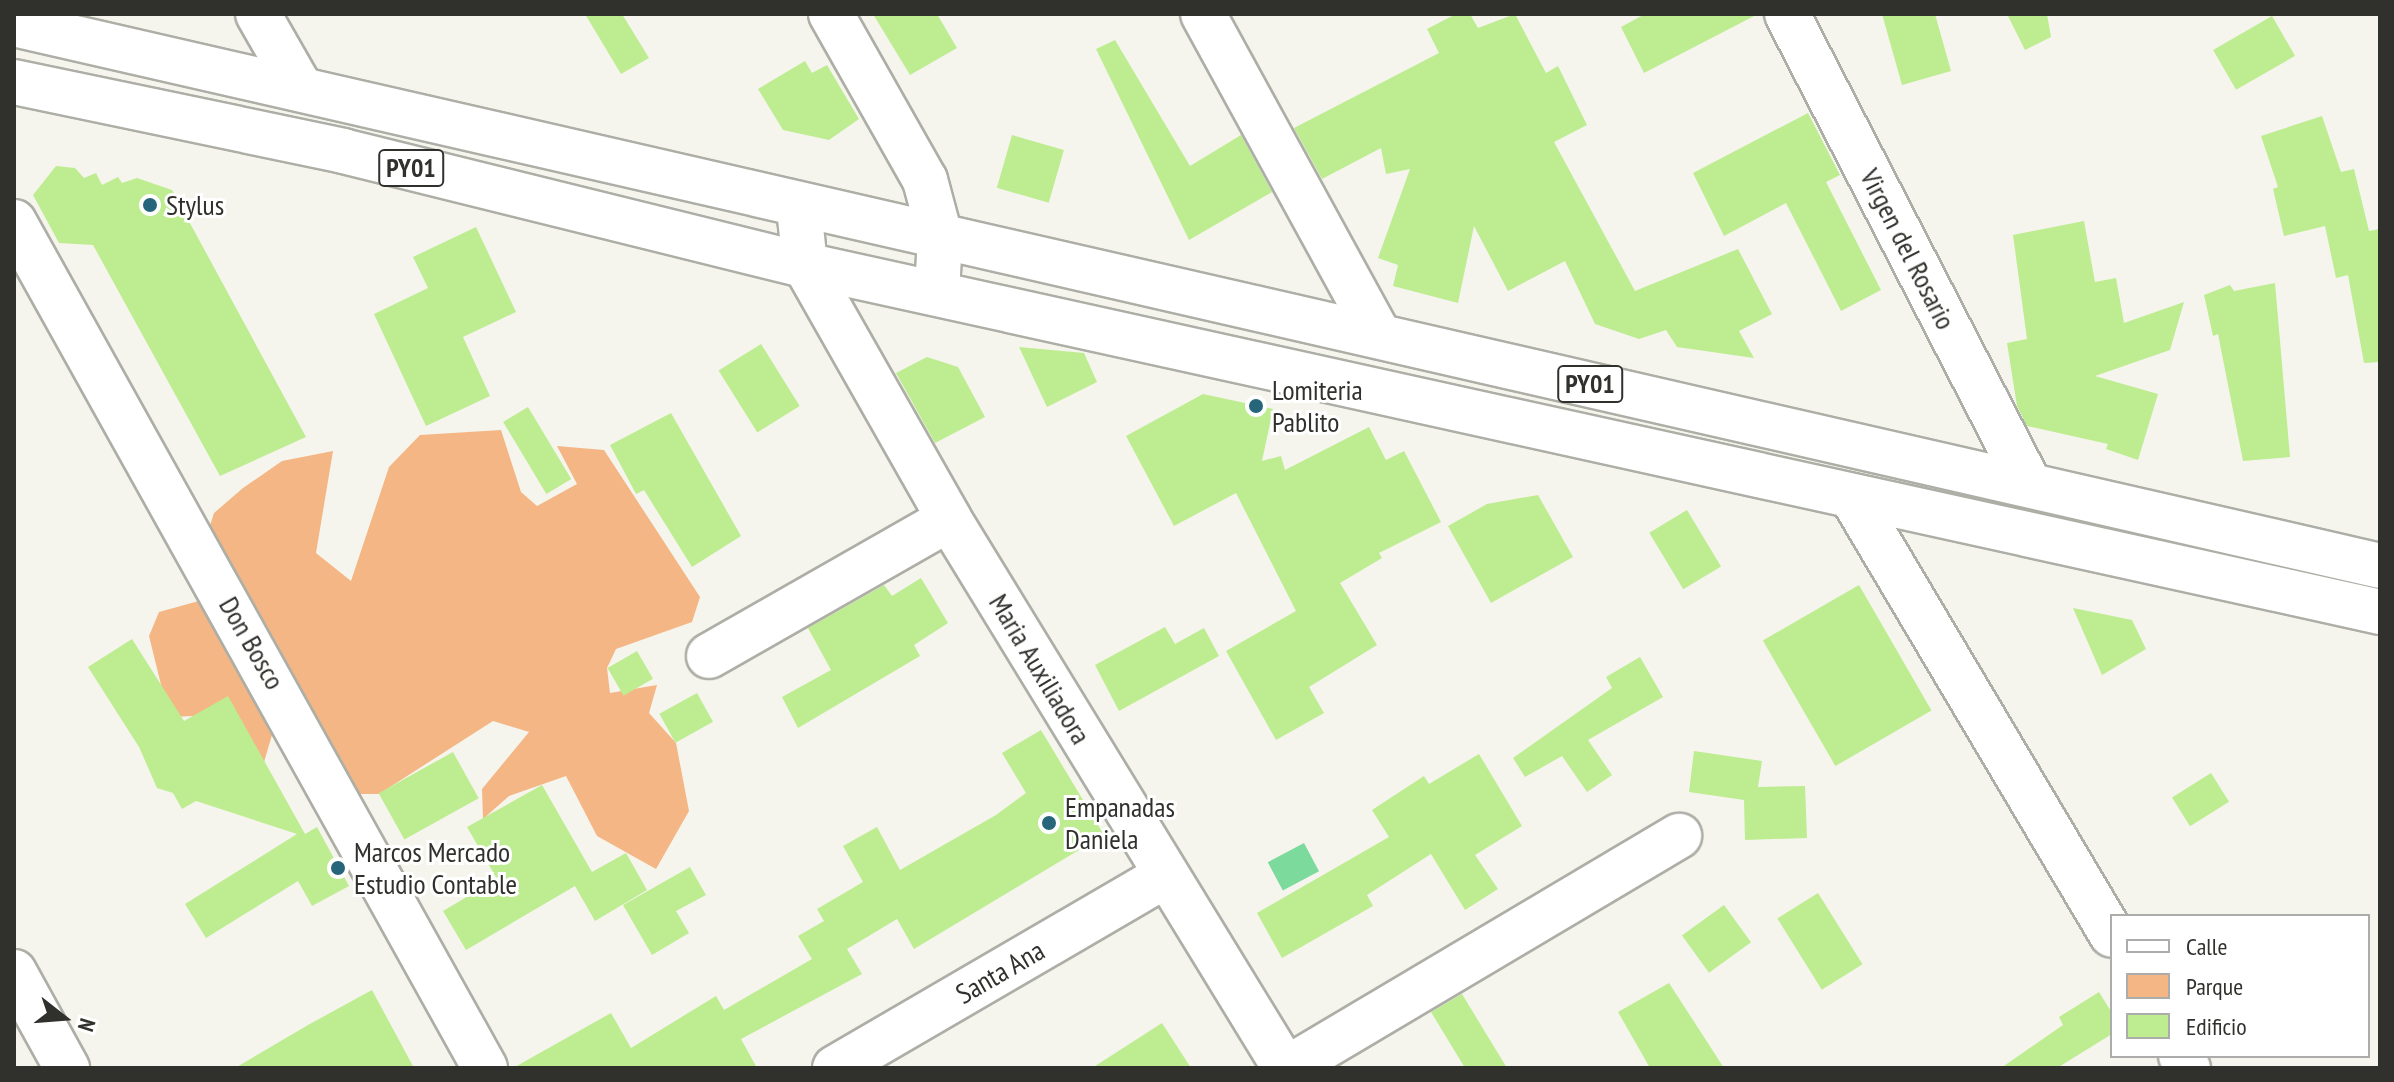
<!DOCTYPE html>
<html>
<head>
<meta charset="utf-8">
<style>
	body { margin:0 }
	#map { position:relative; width:2394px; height:1082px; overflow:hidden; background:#f5f5ed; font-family:"PT Sans Narrow",sans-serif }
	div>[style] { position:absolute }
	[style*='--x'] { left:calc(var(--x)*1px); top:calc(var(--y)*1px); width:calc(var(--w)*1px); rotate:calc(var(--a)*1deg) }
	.green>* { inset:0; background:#f4b684 }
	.water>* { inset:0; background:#7cda9c; transform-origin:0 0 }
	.building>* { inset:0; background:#beec91; transform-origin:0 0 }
	.roads { filter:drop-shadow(2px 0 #adaea6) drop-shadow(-2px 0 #adaea6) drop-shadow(0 2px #adaea6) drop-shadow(0 -2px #adaea6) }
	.minor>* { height:44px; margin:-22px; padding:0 22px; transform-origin:22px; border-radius:22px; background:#fff }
	.highway>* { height:44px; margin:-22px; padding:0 22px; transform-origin:22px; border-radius:22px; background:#fff }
	.dots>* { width:22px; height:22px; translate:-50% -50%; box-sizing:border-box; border:4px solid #fff; border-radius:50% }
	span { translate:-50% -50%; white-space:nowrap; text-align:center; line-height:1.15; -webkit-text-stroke:6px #fff; paint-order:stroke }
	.shield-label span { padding:2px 6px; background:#fff; border:2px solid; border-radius:6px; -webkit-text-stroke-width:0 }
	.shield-label { font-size:26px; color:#30302d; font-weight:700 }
	.poi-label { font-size:28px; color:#30302d }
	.left { translate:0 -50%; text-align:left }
	.street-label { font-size:28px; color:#30302d }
	.frame { position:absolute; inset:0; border:16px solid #30302d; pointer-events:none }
	.legend { position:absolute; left:2110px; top:914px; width:260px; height:144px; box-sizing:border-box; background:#fff; border:2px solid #acacab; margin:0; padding:10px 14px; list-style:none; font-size:24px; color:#30302d }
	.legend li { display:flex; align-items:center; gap:16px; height:40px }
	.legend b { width:40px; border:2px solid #acacab }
	.north { position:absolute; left:24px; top:978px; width:80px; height:80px; -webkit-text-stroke:6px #fff; paint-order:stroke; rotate:107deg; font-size:22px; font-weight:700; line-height:32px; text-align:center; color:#30302d }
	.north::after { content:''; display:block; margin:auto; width:28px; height:36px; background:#30302d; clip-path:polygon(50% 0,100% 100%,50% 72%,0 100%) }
</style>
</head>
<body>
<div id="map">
	<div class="green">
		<div style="clip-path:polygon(501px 430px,521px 492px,537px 506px,577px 484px,557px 446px,604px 450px,700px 597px,692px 622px,616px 649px,607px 668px,610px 693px,657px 685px,649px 713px,676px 743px,689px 811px,656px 869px,597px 836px,566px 776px,509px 796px,483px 819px,482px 789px,529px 732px,493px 721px,379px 794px,349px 794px,275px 725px,264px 762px,194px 716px,169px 717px,149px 636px,159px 612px,224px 594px,207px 535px,214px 513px,243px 488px,282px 461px,333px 451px,316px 553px,351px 581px,389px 467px,420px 435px)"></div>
	</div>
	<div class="water">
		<div style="left:1304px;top:843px;width:32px;height:41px;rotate:62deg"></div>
	</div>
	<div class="building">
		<div style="clip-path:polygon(585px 14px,622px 14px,649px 58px,621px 74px)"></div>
		<div style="clip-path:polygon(873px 14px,937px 14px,957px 48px,910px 75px)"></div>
		<div style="clip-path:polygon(1456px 14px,1470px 14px,1478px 28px,1515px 14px,1546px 73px,1558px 66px,1587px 125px,1554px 142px,1635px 291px,1738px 249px,1772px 314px,1739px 331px,1754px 358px,1677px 347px,1666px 330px,1639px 339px,1595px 324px,1565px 261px,1508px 291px,1474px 226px,1458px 303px,1393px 286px,1398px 265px,1378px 258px,1410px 169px,1386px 174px,1381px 148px,1322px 179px,1294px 128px,1439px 53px,1427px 29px)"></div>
		<div style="clip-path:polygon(1645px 14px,1758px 14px,1644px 73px,1621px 27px)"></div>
		<div style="clip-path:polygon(1882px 14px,1935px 14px,1951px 71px,1902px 85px)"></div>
		<div style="clip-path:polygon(2007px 14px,2047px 14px,2051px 37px,2025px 50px)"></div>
		<div style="left:2272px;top:16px;width:46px;height:68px;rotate:60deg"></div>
		<div style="clip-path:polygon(1115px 40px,1190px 166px,1241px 135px,1272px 192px,1189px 240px,1096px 49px)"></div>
		<div style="clip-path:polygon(805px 61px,812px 73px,827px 65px,859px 119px,829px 140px,783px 130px,758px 89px)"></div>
		<div style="clip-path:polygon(1808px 113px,1840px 175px,1826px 182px,1881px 290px,1841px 311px,1786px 203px,1724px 236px,1693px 173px)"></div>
		<div style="clip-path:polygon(2322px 116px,2341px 172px,2354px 169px,2369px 231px,2380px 229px,2380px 362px,2364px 363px,2348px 275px,2336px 278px,2325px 226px,2284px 236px,2273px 189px,2278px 187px,2261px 136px)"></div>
		<div style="left:1012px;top:135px;width:54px;height:55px;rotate:16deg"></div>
		<div style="clip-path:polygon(56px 166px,75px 168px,84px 178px,96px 173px,102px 185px,118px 177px,122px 183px,137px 178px,172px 190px,306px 437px,220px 476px,93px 245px,59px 243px,33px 195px)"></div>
		<div style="clip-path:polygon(2084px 221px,2095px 282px,2116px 278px,2124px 323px,2184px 302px,2170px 350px,2095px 376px,2158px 394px,2138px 460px,2106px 449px,2108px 444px,2027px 426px,2017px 406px,2007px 343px,2027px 339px,2013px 235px)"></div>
		<div style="clip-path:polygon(476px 227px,516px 312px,463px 337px,490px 396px,426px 426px,374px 314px,428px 288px,413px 257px)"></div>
		<div style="clip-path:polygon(2275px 283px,2290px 457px,2243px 461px,2218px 334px,2213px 336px,2204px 295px,2230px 285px,2234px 291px)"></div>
		<div style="left:761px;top:344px;width:73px;height:50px;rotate:58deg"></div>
		<div style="clip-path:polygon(1019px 347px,1084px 353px,1097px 382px,1047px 407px)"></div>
		<div style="clip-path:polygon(927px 357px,958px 367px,985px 417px,935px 443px,896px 373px)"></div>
		<div style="clip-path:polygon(1203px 394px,1273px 409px,1262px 461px,1281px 456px,1285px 470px,1369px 427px,1386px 460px,1404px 451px,1441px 522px,1379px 553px,1382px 558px,1340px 583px,1377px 645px,1309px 687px,1324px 713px,1276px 740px,1226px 651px,1296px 611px,1236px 493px,1174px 526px,1126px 436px)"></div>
		<div style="left:528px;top:407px;width:84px;height:29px;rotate:59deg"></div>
		<div style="clip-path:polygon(671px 413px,741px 536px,692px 567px,644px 490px,636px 494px,610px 445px)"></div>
		<div style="clip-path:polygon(1538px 495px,1573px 557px,1491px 603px,1448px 526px,1487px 504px)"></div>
		<div style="left:1687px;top:510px;width:66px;height:44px;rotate:59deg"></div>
		<div style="clip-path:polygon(921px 578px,948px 623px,914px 645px,920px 656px,798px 728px,782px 697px,831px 670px,808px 628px,884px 585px,892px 596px)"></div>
		<div style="left:1859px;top:585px;width:145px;height:111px;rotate:60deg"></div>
		<div style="clip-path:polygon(2073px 608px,2132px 620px,2146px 649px,2102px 675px)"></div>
		<div style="clip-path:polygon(1165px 627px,1175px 644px,1204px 628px,1219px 656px,1119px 711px,1095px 665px)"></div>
		<div style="clip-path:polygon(132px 639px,184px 721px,228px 696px,305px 834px,317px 827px,349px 886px,312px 906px,298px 881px,206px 938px,185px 904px,297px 834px,196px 801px,182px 809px,173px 793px,157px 788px,139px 747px,88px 667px)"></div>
		<div style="left:637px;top:651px;width:32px;height:34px;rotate:60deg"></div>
		<div style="clip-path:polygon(1640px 657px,1663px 697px,1588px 740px,1612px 775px,1587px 792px,1562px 756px,1525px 777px,1513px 758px,1612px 688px,1606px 677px)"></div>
		<div style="left:697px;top:693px;width:33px;height:43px;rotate:61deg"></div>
		<div style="clip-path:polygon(1041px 730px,1104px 835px,914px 949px,897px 919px,847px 949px,862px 974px,741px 1039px,757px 1068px,513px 1068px,611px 1013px,631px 1048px,716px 996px,724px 1010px,812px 959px,798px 936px,824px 921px,817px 909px,863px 882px,843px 846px,877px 827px,900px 870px,996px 815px,1026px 793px,1002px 753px)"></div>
		<div style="clip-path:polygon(1694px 751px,1762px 761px,1758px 787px,1805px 786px,1807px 838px,1745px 840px,1744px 800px,1689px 792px)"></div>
		<div style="left:453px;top:752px;width:53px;height:85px;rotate:61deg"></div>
		<div style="clip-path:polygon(1479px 754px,1522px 826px,1475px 855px,1498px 889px,1465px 910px,1431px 854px,1367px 895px,1373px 906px,1282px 958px,1257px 913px,1389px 837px,1372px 810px,1424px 776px,1429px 784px)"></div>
		<div style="left:2211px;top:773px;width:34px;height:46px;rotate:58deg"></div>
		<div style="clip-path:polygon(542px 785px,592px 872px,626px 853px,647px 890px,595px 921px,575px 886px,466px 950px,443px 911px,497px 879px,467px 827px)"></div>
		<div style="clip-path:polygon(690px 867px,706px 895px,676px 911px,689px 933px,652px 955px,623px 905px)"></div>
		<div style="left:1818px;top:893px;width:84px;height:48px;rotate:58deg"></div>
		<div style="left:1724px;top:905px;width:46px;height:52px;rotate:54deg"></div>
		<div style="clip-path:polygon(1669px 983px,1724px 1068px,1650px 1068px,1618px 1012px)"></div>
		<div style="clip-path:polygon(372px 990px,414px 1068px,235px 1068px,308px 1025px)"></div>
		<div style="clip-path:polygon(2099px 992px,2112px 1013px,2112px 1034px,2057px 1068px,2001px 1068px,2063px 1025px,2059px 1017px)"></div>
		<div style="clip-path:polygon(1462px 994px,1507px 1068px,1465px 1068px,1431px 1012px)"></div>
		<div style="clip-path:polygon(1162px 1023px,1191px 1068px,1092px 1068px)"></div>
	</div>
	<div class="roads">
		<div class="minor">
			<div style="--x:258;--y:14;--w:86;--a:60.2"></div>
			<div style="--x:831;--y:14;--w:191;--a:60.5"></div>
			<div style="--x:925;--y:180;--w:58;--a:75"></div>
			<div style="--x:940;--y:236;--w:57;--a:93"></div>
			<div style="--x:1203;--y:14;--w:367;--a:61.3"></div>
			<div style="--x:1787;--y:14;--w:529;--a:62.76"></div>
			<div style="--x:799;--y:208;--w:57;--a:84"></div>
			<div style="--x:805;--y:265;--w:292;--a:60.4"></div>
			<div style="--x:949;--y:519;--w:644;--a:58.53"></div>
			<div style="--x:14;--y:222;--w:968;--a:60.89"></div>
			<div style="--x:1852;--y:497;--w:509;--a:59.31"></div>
			<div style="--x:709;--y:656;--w:276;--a:-29.7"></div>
			<div style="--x:14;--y:972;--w:110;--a:61.1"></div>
			<div style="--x:2181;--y:1056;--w:14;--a:60"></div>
			<div style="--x:835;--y:1068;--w:382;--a:-30.2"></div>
			<div style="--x:1288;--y:1068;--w:455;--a:-30.7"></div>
		</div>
		<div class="highway">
			<div style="--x:14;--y:24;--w:2427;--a:12.9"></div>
			<div style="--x:14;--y:82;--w:336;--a:11.8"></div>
			<div style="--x:343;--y:151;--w:476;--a:13.9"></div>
			<div style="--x:805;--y:265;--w:1613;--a:12.42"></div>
		</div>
	</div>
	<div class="dots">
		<div style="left:150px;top:205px;background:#26657a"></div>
		<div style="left:1256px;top:406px;background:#26657a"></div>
		<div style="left:1049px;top:823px;background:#26657a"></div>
		<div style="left:338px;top:868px;background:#26657a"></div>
	</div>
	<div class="shield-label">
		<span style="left:411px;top:168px">PY01</span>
		<span style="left:1590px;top:384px">PY01</span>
	</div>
	<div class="poi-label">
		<span class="left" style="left:166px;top:205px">Stylus</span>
		<span class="left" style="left:1272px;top:406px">Lomiteria<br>Pablito</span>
		<span class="left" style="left:1065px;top:823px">Empanadas<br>Daniela</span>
		<span class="left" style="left:354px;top:868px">Marcos Mercado<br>Estudio Contable</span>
	</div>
	<div class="street-label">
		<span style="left:1908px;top:249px;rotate:63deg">Virgen del Rosario</span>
		<span style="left:252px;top:643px;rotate:60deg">Don Bosco</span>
		<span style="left:1040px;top:669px;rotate:59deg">Maria Auxiliadora</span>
		<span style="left:1000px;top:972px;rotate:-30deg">Santa Ana</span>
	</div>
	<div class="frame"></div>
	<ul class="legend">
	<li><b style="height:10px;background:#fff"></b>Calle</li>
	<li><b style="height:22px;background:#f4b684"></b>Parque</li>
	<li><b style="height:22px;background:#beec91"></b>Edificio</li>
	</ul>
	<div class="north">N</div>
</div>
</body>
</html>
